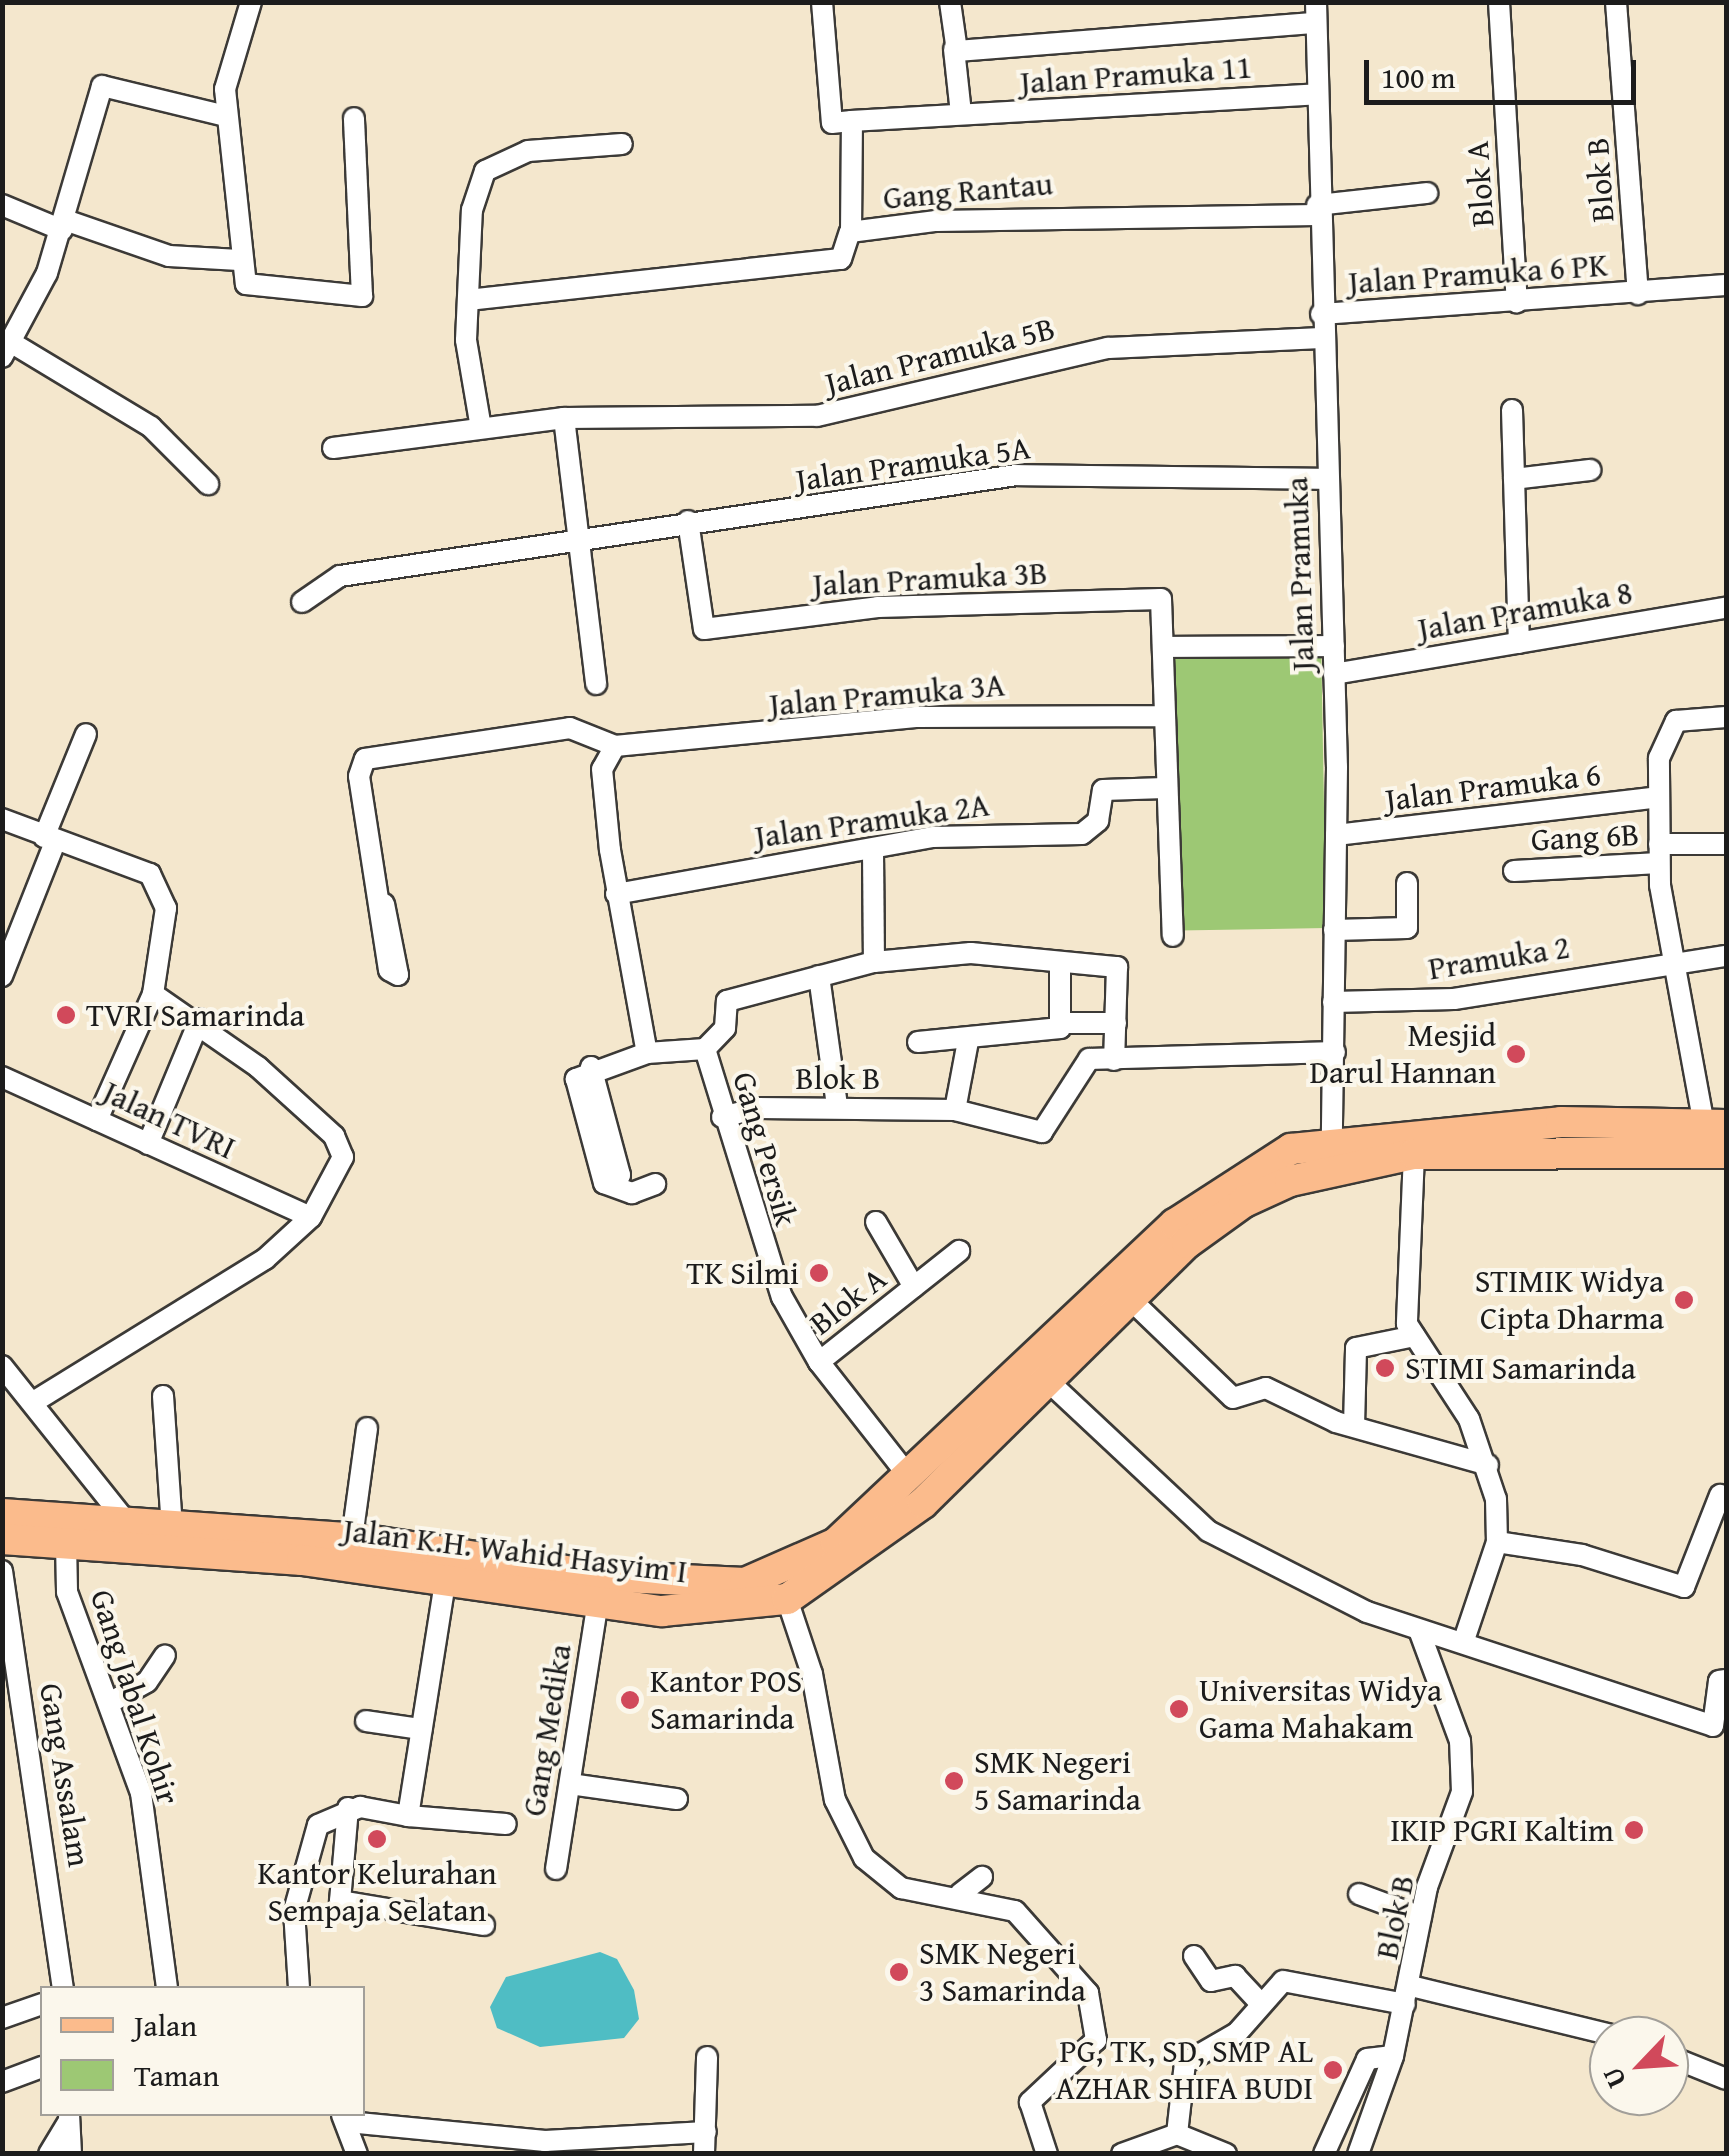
<!DOCTYPE html>
<html>
<head>
<meta charset="utf-8">
<style>
	body { margin:0 }
	#map { position:relative; width:1729px; height:2156px; overflow:hidden; background:#f4e7cd; font-family:"Gentium Book Plus",serif }
	div>[style] { position:absolute }
	[style*='--x'] { left:calc(var(--x)*1px); top:calc(var(--y)*1px); width:calc(var(--w)*1px); rotate:calc(var(--a)*1deg) }
	.green>* { inset:0; background:#9dc874; transform-origin:0 0 }
	.water>* { inset:0; background:#4fbdc4 }
	.roads { filter:drop-shadow(2px 0 #3c3a37) drop-shadow(-2px 0 #3c3a37) drop-shadow(0 2px #3c3a37) drop-shadow(0 -2px #3c3a37) }
	.street>* { height:20px; margin:-10px; padding:0 10px; transform-origin:10px; border-radius:10px; background:#fff }
	.primary>* { height:30px; margin:-15px; padding:0 15px; transform-origin:15px; border-radius:15px; background:#fbbb8c }
	.dots>* { width:28px; height:28px; translate:-50% -50%; box-sizing:border-box; border:5px solid #fbf7ec; border-radius:50% }
	span { translate:-50% -50%; white-space:nowrap; text-align:center; line-height:1.15; -webkit-text-stroke:8px #fbf7ec; paint-order:stroke }
	.street-label { font-size:32px; color:#1c1c1c }
	.poi-label { font-size:32px; color:#1c1c1c }
	.left { translate:0 -50%; text-align:left }
	.right { translate:-100% -50%; text-align:right }
	.frame { position:absolute; inset:0; border:5px solid #1c1c1c; pointer-events:none }
	.legend { position:absolute; left:40px; top:1986px; width:325px; height:130px; box-sizing:border-box; background:#fbf7ec; border:2px solid #a29f99; margin:0; padding:12px 18px; list-style:none; font-size:30px; color:#1c1c1c }
	.legend li { display:flex; align-items:center; gap:20px; height:50px }
	.legend b { width:50px; border:2px solid #a29f99 }
	.north { position:absolute; left:1589px; top:2016px; width:100px; height:100px; box-sizing:border-box; background:#fbf7ec; border:2px solid #a29f99; border-radius:50%; rotate:245deg; font-size:28px; font-weight:700; line-height:40px; text-align:center; color:#1c1c1c }
	.north::after { content:''; display:block; margin:auto; width:35px; height:45px; background:#d1495b; clip-path:polygon(50% 0,100% 100%,50% 72%,0 100%) }
	.scale { position:absolute; left:1364px; top:60px; width:272px; height:45px; box-sizing:border-box; border:5px solid #1c1c1c; border-top:0; padding-left:12px; font-size:30px; line-height:35px; white-space:nowrap; color:#1c1c1c; -webkit-text-stroke:8px #fbf7ec; paint-order:stroke }
</style>
</head>
<body>
<div id="map">
	<div class="green">
		<div style="left:1321px;top:636px;width:292px;height:148px;rotate:89deg"></div>
	</div>
	<div class="water">
		<div style="clip-path:polygon(600px 1952px,617px 1959px,634px 1990px,639px 2019px,624px 2038px,540px 2047px,497px 2028px,490px 2007px,506px 1977px)"></div>
	</div>
	<div class="roads">
		<div class="street">
			<div style="--x:251;--y:2;--w:91;--a:106.6"></div>
			<div style="--x:225;--y:89;--w:196;--a:83.9"></div>
			<div style="--x:246;--y:284;--w:117;--a:5.9"></div>
			<div style="--x:362;--y:296;--w:178;--a:-92.6"></div>
			<div style="--x:822;--y:2;--w:121;--a:85.3"></div>
			<div style="--x:832;--y:123;--w:20;--a:-6"></div>
			<div style="--x:950;--y:2;--w:49;--a:81.9"></div>
			<div style="--x:957;--y:51;--w:360;--a:-4.5"></div>
			<div style="--x:1316;--y:2;--w:765;--a:88.43"></div>
			<div style="--x:1337;--y:767;--w:376;--a:90.8"></div>
			<div style="--x:1499;--y:2;--w:301;--a:86.6"></div>
			<div style="--x:1616;--y:2;--w:293;--a:85.7"></div>
			<div style="--x:954;--y:49;--w:64;--a:83.8"></div>
			<div style="--x:2;--y:205;--w:65;--a:22.6"></div>
			<div style="--x:1317;--y:205;--w:111;--a:-6.2"></div>
			<div style="--x:65;--y:220;--w:110;--a:19.1"></div>
			<div style="--x:169;--y:256;--w:70;--a:3.3"></div>
			<div style="--x:851;--y:232;--w:111;--a:-89.5"></div>
			<div style="--x:852;--y:121;--w:465;--a:-3.3"></div>
			<div style="--x:468;--y:300;--w:375;--a:-6.3"></div>
			<div style="--x:841;--y:259;--w:28;--a:-72"></div>
			<div style="--x:850;--y:232;--w:87;--a:-7.3"></div>
			<div style="--x:936;--y:221;--w:381;--a:-0.9"></div>
			<div style="--x:1321;--y:314;--w:406;--a:-4.1"></div>
			<div style="--x:12;--y:343;--w:162;--a:31.1"></div>
			<div style="--x:151;--y:427;--w:81;--a:45"></div>
			<div style="--x:2;--y:357;--w:95;--a:-61.8"></div>
			<div style="--x:47;--y:273;--w:195;--a:-73.6"></div>
			<div style="--x:102;--y:86;--w:128;--a:13.6"></div>
			<div style="--x:1512;--y:410;--w:233;--a:88.3"></div>
			<div style="--x:564;--y:418;--w:268;--a:83.1"></div>
			<div style="--x:481;--y:428;--w:89;--a:-99.7"></div>
			<div style="--x:466;--y:340;--w:130;--a:-87.4"></div>
			<div style="--x:472;--y:210;--w:41;--a:-71.6"></div>
			<div style="--x:485;--y:171;--w:47;--a:-24.9"></div>
			<div style="--x:528;--y:151;--w:94;--a:-4.3"></div>
			<div style="--x:333;--y:448;--w:233;--a:-7.4"></div>
			<div style="--x:564;--y:418;--w:253;--a:-0.5"></div>
			<div style="--x:817;--y:416;--w:299;--a:-13.2"></div>
			<div style="--x:1108;--y:348;--w:214;--a:-2.7"></div>
			<div style="--x:1514;--y:479;--w:77;--a:-6.8"></div>
			<div style="--x:688;--y:521;--w:109;--a:81.6"></div>
			<div style="--x:704;--y:629;--w:175;--a:-7.2"></div>
			<div style="--x:878;--y:607;--w:283;--a:-1.6"></div>
			<div style="--x:1161;--y:599;--w:337;--a:88"></div>
			<div style="--x:302;--y:602;--w:46;--a:-34.4"></div>
			<div style="--x:340;--y:576;--w:684;--a:-8.49"></div>
			<div style="--x:1017;--y:475;--w:310;--a:0.7"></div>
			<div style="--x:1164;--y:647;--w:170;--a:-0.3"></div>
			<div style="--x:1334;--y:674;--w:398;--a:-9.6"></div>
			<div style="--x:615;--y:746;--w:26;--a:119"></div>
			<div style="--x:602;--y:769;--w:81;--a:84.4"></div>
			<div style="--x:610;--y:850;--w:206;--a:79.7"></div>
			<div style="--x:647;--y:1053;--w:58;--a:-3.9"></div>
			<div style="--x:705;--y:1049;--w:260;--a:72.8"></div>
			<div style="--x:782;--y:1297;--w:75;--a:60.4"></div>
			<div style="--x:819;--y:1362;--w:147;--a:51.9"></div>
			<div style="--x:615;--y:746;--w:302;--a:-5.5"></div>
			<div style="--x:916;--y:717;--w:249;--a:-0.2"></div>
			<div style="--x:2;--y:819;--w:158;--a:20.4"></div>
			<div style="--x:150;--y:874;--w:38;--a:65"></div>
			<div style="--x:166;--y:908;--w:87;--a:98.6"></div>
			<div style="--x:153;--y:994;--w:128;--a:34.8"></div>
			<div style="--x:258;--y:1067;--w:103;--a:42.2"></div>
			<div style="--x:334;--y:1136;--w:23;--a:67"></div>
			<div style="--x:343;--y:1157;--w:68;--a:118.1"></div>
			<div style="--x:311;--y:1217;--w:62;--a:137.6"></div>
			<div style="--x:265;--y:1259;--w:270;--a:148.3"></div>
			<div style="--x:1336;--y:835;--w:324;--a:-6.7"></div>
			<div style="--x:44;--y:837;--w:111;--a:-67.8"></div>
			<div style="--x:1659;--y:844;--w:67;--a:0"></div>
			<div style="--x:873;--y:851;--w:111;--a:89.5"></div>
			<div style="--x:1514;--y:871;--w:145;--a:-3.2"></div>
			<div style="--x:616;--y:894;--w:322;--a:-10.2"></div>
			<div style="--x:933;--y:837;--w:149;--a:-1.2"></div>
			<div style="--x:1082;--y:834;--w:21;--a:-39"></div>
			<div style="--x:1098;--y:821;--w:31;--a:-81"></div>
			<div style="--x:1103;--y:790;--w:62;--a:-1.8"></div>
			<div style="--x:384;--y:904;--w:72;--a:78.8"></div>
			<div style="--x:398;--y:975;--w:10;--a:-151"></div>
			<div style="--x:389;--y:970;--w:196;--a:-98.8"></div>
			<div style="--x:359;--y:776;--w:18;--a:-71"></div>
			<div style="--x:365;--y:759;--w:207;--a:-8.6"></div>
			<div style="--x:570;--y:728;--w:48;--a:21.8"></div>
			<div style="--x:1334;--y:930;--w:73;--a:-1.6"></div>
			<div style="--x:1407;--y:928;--w:45;--a:-90"></div>
			<div style="--x:2;--y:976;--w:144;--a:-68.4"></div>
			<div style="--x:819;--y:976;--w:131;--a:82.1"></div>
			<div style="--x:1333;--y:1002;--w:121;--a:-1.4"></div>
			<div style="--x:1454;--y:999;--w:275;--a:-9"></div>
			<div style="--x:1060;--y:1023;--w:56;--a:0"></div>
			<div style="--x:918;--y:1042;--w:143;--a:-5.6"></div>
			<div style="--x:1060;--y:1028;--w:66;--a:-90"></div>
			<div style="--x:705;--y:1049;--w:29;--a:-46"></div>
			<div style="--x:725;--y:1028;--w:27;--a:-86"></div>
			<div style="--x:727;--y:1001;--w:152;--a:-14.9"></div>
			<div style="--x:874;--y:962;--w:97;--a:-5.3"></div>
			<div style="--x:971;--y:953;--w:147;--a:5.5"></div>
			<div style="--x:1117;--y:967;--w:93;--a:91.8"></div>
			<div style="--x:647;--y:1053;--w:76;--a:159.9"></div>
			<div style="--x:576;--y:1079;--w:108;--a:74.9"></div>
			<div style="--x:604;--y:1183;--w:30;--a:20"></div>
			<div style="--x:632;--y:1193;--w:25;--a:-21"></div>
			<div style="--x:591;--y:1067;--w:112;--a:75"></div>
			<div style="--x:620;--y:1175;--w:11;--a:128"></div>
			<div style="--x:2;--y:1077;--w:339;--a:24.4"></div>
			<div style="--x:955;--y:1110;--w:70;--a:-79.3"></div>
			<div style="--x:722;--y:1117;--w:37;--a:-14"></div>
			<div style="--x:758;--y:1108;--w:197;--a:0.6"></div>
			<div style="--x:955;--y:1110;--w:90;--a:14.2"></div>
			<div style="--x:1042;--y:1132;--w:87;--a:-57.2"></div>
			<div style="--x:1089;--y:1059;--w:246;--a:-1.6"></div>
			<div style="--x:97;--y:1120;--w:138;--a:-66"></div>
			<div style="--x:1704;--y:1125;--w:244;--a:-100.4"></div>
			<div style="--x:1660;--y:885;--w:127;--a:-90.5"></div>
			<div style="--x:1659;--y:758;--w:41;--a:-65.3"></div>
			<div style="--x:1676;--y:721;--w:50;--a:-4.6"></div>
			<div style="--x:148;--y:1144;--w:135;--a:-67.4"></div>
			<div style="--x:1414;--y:1154;--w:170;--a:92.4"></div>
			<div style="--x:1407;--y:1324;--w:113;--a:56.9"></div>
			<div style="--x:1469;--y:1419;--w:84;--a:71.4"></div>
			<div style="--x:1496;--y:1499;--w:43;--a:88.7"></div>
			<div style="--x:1497;--y:1542;--w:103;--a:108.6"></div>
			<div style="--x:876;--y:1222;--w:75;--a:59.7"></div>
			<div style="--x:1131;--y:1300;--w:141;--a:43.9"></div>
			<div style="--x:1233;--y:1398;--w:34;--a:-17"></div>
			<div style="--x:1266;--y:1388;--w:78;--a:25.9"></div>
			<div style="--x:1336;--y:1422;--w:158;--a:15.8"></div>
			<div style="--x:819;--y:1362;--w:179;--a:-38.4"></div>
			<div style="--x:2;--y:1366;--w:202;--a:51.4"></div>
			<div style="--x:1049;--y:1382;--w:218;--a:43.1"></div>
			<div style="--x:1208;--y:1531;--w:178;--a:27"></div>
			<div style="--x:1367;--y:1612;--w:364;--a:18.2"></div>
			<div style="--x:1713;--y:1726;--w:45;--a:-82.4"></div>
			<div style="--x:1719;--y:1681;--w:7;--a:-8"></div>
			<div style="--x:163;--y:1396;--w:131;--a:86.1"></div>
			<div style="--x:1354;--y:1426;--w:78;--a:-88.5"></div>
			<div style="--x:1356;--y:1348;--w:60;--a:-11.5"></div>
			<div style="--x:352;--y:1538;--w:111;--a:-82.2"></div>
			<div style="--x:1497;--y:1542;--w:86;--a:8.7"></div>
			<div style="--x:1582;--y:1555;--w:107;--a:17.4"></div>
			<div style="--x:1684;--y:1587;--w:99;--a:-68.6"></div>
			<div style="--x:66;--y:1543;--w:49;--a:88.8"></div>
			<div style="--x:67;--y:1592;--w:214;--a:69.8"></div>
			<div style="--x:141;--y:1793;--w:197;--a:82.4"></div>
			<div style="--x:2;--y:1571;--w:421;--a:81.7"></div>
			<div style="--x:787;--y:1599;--w:79;--a:71.6"></div>
			<div style="--x:812;--y:1674;--w:128;--a:79.7"></div>
			<div style="--x:835;--y:1800;--w:65;--a:63.4"></div>
			<div style="--x:864;--y:1858;--w:48;--a:39"></div>
			<div style="--x:901;--y:1888;--w:116;--a:11.4"></div>
			<div style="--x:1015;--y:1911;--w:110;--a:48.3"></div>
			<div style="--x:1088;--y:1993;--w:48;--a:80.3"></div>
			<div style="--x:1096;--y:2040;--w:91;--a:136.8"></div>
			<div style="--x:1030;--y:2102;--w:55;--a:71.9"></div>
			<div style="--x:111;--y:1702;--w:41;--a:-29.1"></div>
			<div style="--x:147;--y:1682;--w:32;--a:-56"></div>
			<div style="--x:366;--y:1721;--w:56;--a:8.3"></div>
			<div style="--x:570;--y:1784;--w:108;--a:8"></div>
			<div style="--x:348;--y:1808;--w:93;--a:94.9"></div>
			<div style="--x:340;--y:1901;--w:146;--a:9.5"></div>
			<div style="--x:408;--y:1816;--w:98;--a:4.7"></div>
			<div style="--x:556;--y:1869;--w:272;--a:-81.1"></div>
			<div style="--x:960;--y:1894;--w:28;--a:-38"></div>
			<div style="--x:1359;--y:1894;--w:66;--a:20.4"></div>
			<div style="--x:1194;--y:1956;--w:30;--a:56"></div>
			<div style="--x:1211;--y:1981;--w:25;--a:-12"></div>
			<div style="--x:1235;--y:1976;--w:35;--a:47"></div>
			<div style="--x:1411;--y:1986;--w:211;--a:13.7"></div>
			<div style="--x:299;--y:1988;--w:77;--a:-93.7"></div>
			<div style="--x:294;--y:1911;--w:89;--a:-74.4"></div>
			<div style="--x:318;--y:1825;--w:46;--a:-23.2"></div>
			<div style="--x:360;--y:1807;--w:49;--a:10.6"></div>
			<div style="--x:408;--y:1816;--w:243;--a:-81"></div>
			<div style="--x:2;--y:2018;--w:42;--a:-19.3"></div>
			<div style="--x:1669;--y:2056;--w:61;--a:22"></div>
			<div style="--x:2;--y:2082;--w:43;--a:-20.6"></div>
			<div style="--x:69;--y:2114;--w:40;--a:87.1"></div>
			<div style="--x:342;--y:2115;--w:42;--a:69"></div>
			<div style="--x:348;--y:2122;--w:198;--a:5.5"></div>
			<div style="--x:545;--y:2141;--w:161;--a:-3.2"></div>
			<div style="--x:1177;--y:2134;--w:71;--a:-83.6"></div>
			<div style="--x:1185;--y:2063;--w:60;--a:-30"></div>
			<div style="--x:1237;--y:2033;--w:69;--a:-48.5"></div>
			<div style="--x:1283;--y:1981;--w:124;--a:10.7"></div>
			<div style="--x:49;--y:2154;--w:39;--a:-59"></div>
			<div style="--x:704;--y:2154;--w:97;--a:-88.2"></div>
			<div style="--x:1122;--y:2154;--w:59;--a:-20"></div>
			<div style="--x:1177;--y:2134;--w:53;--a:22.2"></div>
			<div style="--x:1324;--y:2154;--w:104;--a:-65.6"></div>
			<div style="--x:1367;--y:2059;--w:26;--a:-7"></div>
			<div style="--x:1358;--y:2154;--w:104;--a:-70.3"></div>
			<div style="--x:1393;--y:2056;--w:172;--a:-78.6"></div>
			<div style="--x:1427;--y:1887;--w:101;--a:-69.8"></div>
			<div style="--x:1462;--y:1792;--w:51;--a:-92.2"></div>
			<div style="--x:1460;--y:1741;--w:115;--a:-110.3"></div>
		</div>
		<div class="primary">
			<div style="--x:2;--y:1514;--w:359;--a:4"></div>
			<div style="--x:360;--y:1539;--w:242;--a:8.8"></div>
			<div style="--x:599;--y:1576;--w:146;--a:2.7"></div>
			<div style="--x:745;--y:1583;--w:99;--a:-23.7"></div>
			<div style="--x:836;--y:1543;--w:465;--a:-43.3"></div>
			<div style="--x:1175;--y:1224;--w:138;--a:-32.9"></div>
			<div style="--x:1291;--y:1149;--w:271;--a:-5.7"></div>
			<div style="--x:1561;--y:1122;--w:165;--a:1"></div>
			<div style="--x:2;--y:1539;--w:301;--a:4"></div>
			<div style="--x:302;--y:1560;--w:364;--a:8.1"></div>
			<div style="--x:662;--y:1611;--w:126;--a:-5.5"></div>
			<div style="--x:787;--y:1599;--w:166;--a:-35.2"></div>
			<div style="--x:923;--y:1503;--w:371;--a:-44.6"></div>
			<div style="--x:1187;--y:1243;--w:70;--a:-35.7"></div>
			<div style="--x:1244;--y:1202;--w:51;--a:-24.5"></div>
			<div style="--x:1290;--y:1181;--w:127;--a:-12.3"></div>
			<div style="--x:1414;--y:1154;--w:312;--a:-0.2"></div>
		</div>
	</div>
	<div class="dots">
		<div style="left:66px;top:1015px;background:#d1495b"></div>
		<div style="left:1516px;top:1054px;background:#d1495b"></div>
		<div style="left:819px;top:1273px;background:#d1495b"></div>
		<div style="left:1684px;top:1300px;background:#d1495b"></div>
		<div style="left:1385px;top:1368px;background:#d1495b"></div>
		<div style="left:630px;top:1700px;background:#d1495b"></div>
		<div style="left:1179px;top:1709px;background:#d1495b"></div>
		<div style="left:954px;top:1781px;background:#d1495b"></div>
		<div style="left:1634px;top:1830px;background:#d1495b"></div>
		<div style="left:377px;top:1839px;background:#d1495b"></div>
		<div style="left:899px;top:1972px;background:#d1495b"></div>
		<div style="left:1333px;top:2070px;background:#d1495b"></div>
	</div>
	<div class="street-label">
		<span style="left:1136px;top:75px;rotate:-4deg">Jalan Pramuka 11</span>
		<span style="left:1600px;top:180px;rotate:-94deg">Blok B</span>
		<span style="left:1480px;top:184px;rotate:-94deg">Blok A</span>
		<span style="left:968px;top:191px;rotate:-5deg">Gang Rantau</span>
		<span style="left:1478px;top:274px;rotate:-4deg">Jalan Pramuka 6 PK</span>
		<span style="left:940px;top:356px;rotate:-14deg">Jalan Pramuka 5B</span>
		<span style="left:913px;top:464px;rotate:-8deg">Jalan Pramuka 5A</span>
		<span style="left:1300px;top:574px;rotate:-92deg">Jalan Pramuka</span>
		<span style="left:930px;top:579px;rotate:-3deg">Jalan Pramuka 3B</span>
		<span style="left:1525px;top:611px;rotate:-10deg">Jalan Pramuka 8</span>
		<span style="left:887px;top:695px;rotate:-5deg">Jalan Pramuka 3A</span>
		<span style="left:1493px;top:787px;rotate:-7deg">Jalan Pramuka 6</span>
		<span style="left:872px;top:821px;rotate:-8deg">Jalan Pramuka 2A</span>
		<span style="left:1585px;top:837px;rotate:-3deg">Gang 6B</span>
		<span style="left:1499px;top:958px;rotate:-9deg">Pramuka 2</span>
		<span style="left:838px;top:1078px">Blok B</span>
		<span style="left:169px;top:1120px;rotate:25deg">Jalan TVRI</span>
		<span style="left:765px;top:1149px;rotate:74deg">Gang Persik</span>
		<span style="left:848px;top:1301px;rotate:-38deg">Blok A</span>
		<span style="left:515px;top:1551px;rotate:7deg">Jalan K.H. Wahid Hasyim I</span>
		<span style="left:135px;top:1697px;rotate:72deg">Gang Jabal Kohir</span>
		<span style="left:547px;top:1730px;rotate:-81deg">Gang Medika</span>
		<span style="left:65px;top:1775px;rotate:81deg">Gang Assalam</span>
		<span style="left:1395px;top:1917px;rotate:-78deg">Blok B</span>
	</div>
	<div class="poi-label">
		<span class="left" style="left:86px;top:1015px">TVRI Samarinda</span>
		<span class="right" style="left:1496px;top:1054px">Mesjid<br>Darul Hannan</span>
		<span class="right" style="left:799px;top:1273px">TK Silmi</span>
		<span class="right" style="left:1664px;top:1300px">STIMIK Widya<br>Cipta Dharma</span>
		<span class="left" style="left:1405px;top:1368px">STIMI Samarinda</span>
		<span class="left" style="left:650px;top:1700px">Kantor POS<br>Samarinda</span>
		<span class="left" style="left:1199px;top:1709px">Universitas Widya<br>Gama Mahakam</span>
		<span class="left" style="left:974px;top:1781px">SMK Negeri<br>5 Samarinda</span>
		<span class="right" style="left:1614px;top:1830px">IKIP PGRI Kaltim</span>
		<span style="left:377px;top:1892px">Kantor Kelurahan<br>Sempaja Selatan</span>
		<span class="left" style="left:919px;top:1972px">SMK Negeri<br>3 Samarinda</span>
		<span class="right" style="left:1313px;top:2070px">PG, TK, SD, SMP AL<br>AZHAR SHIFA BUDI</span>
	</div>
	<div class="frame"></div>
	<ul class="legend">
	<li><b style="height:12px;background:#fbbb8c"></b>Jalan</li>
	<li><b style="height:28px;background:#9dc874"></b>Taman</li>
	</ul>
	<div class="north">U</div>
	<div class="scale">100 m</div>
</div>
</body>
</html>
